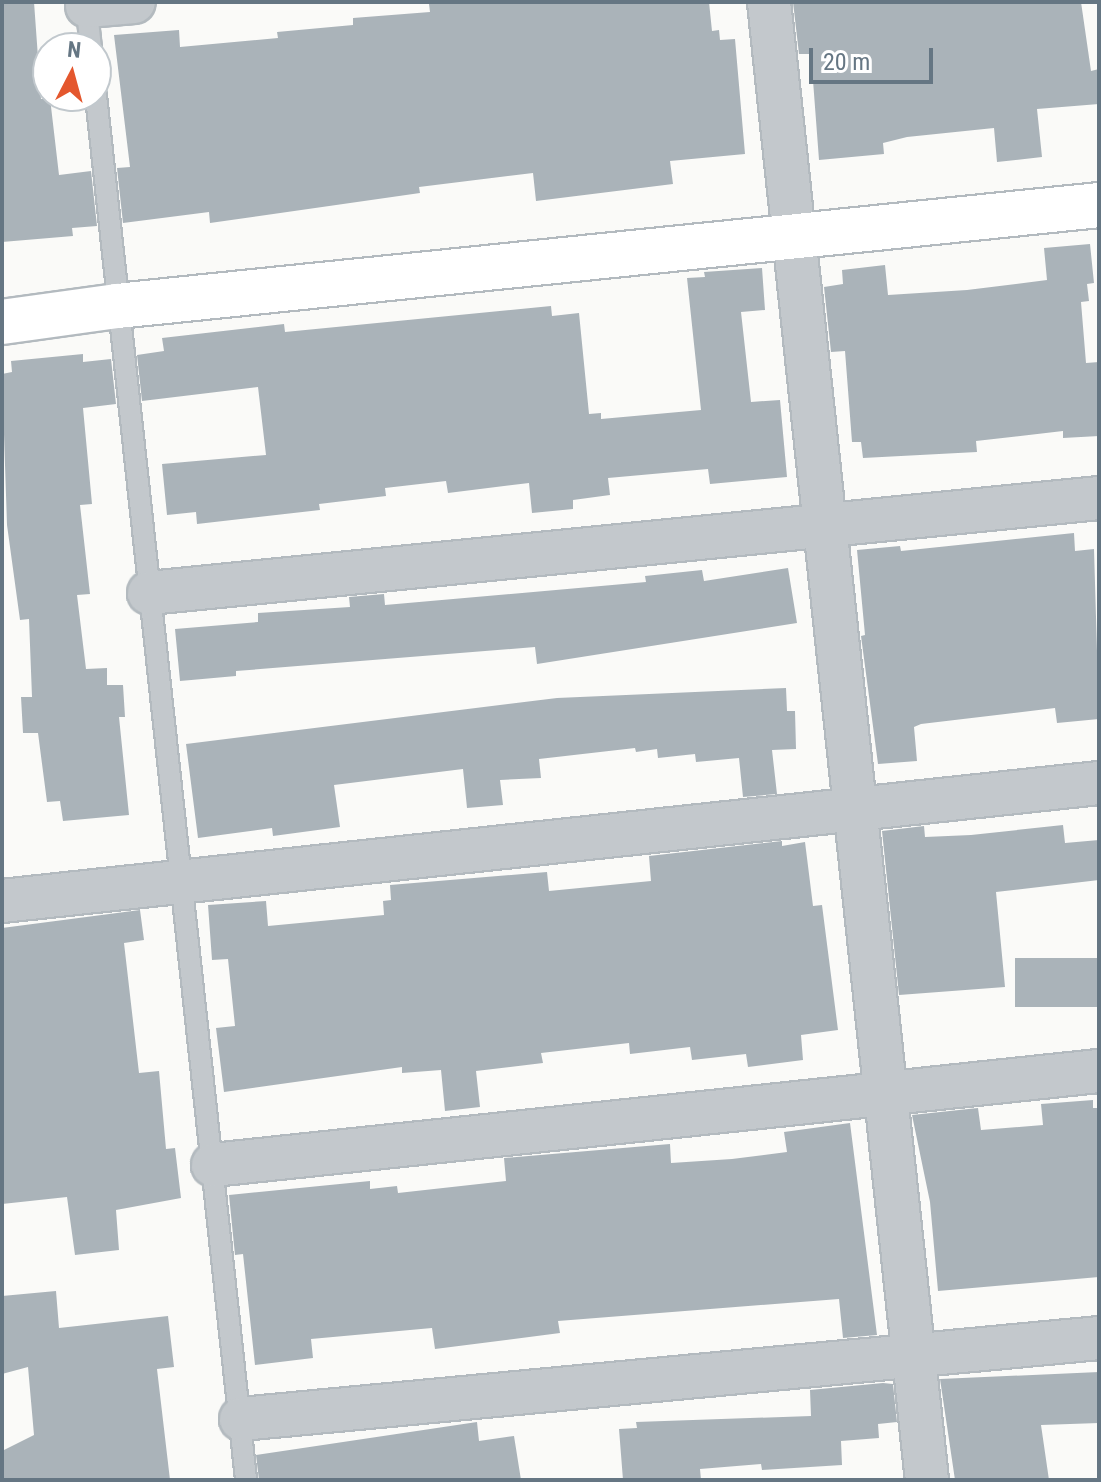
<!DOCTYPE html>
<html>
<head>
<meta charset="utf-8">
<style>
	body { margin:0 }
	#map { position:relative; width:1101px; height:1482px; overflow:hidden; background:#fafaf8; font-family:"Roboto Condensed",sans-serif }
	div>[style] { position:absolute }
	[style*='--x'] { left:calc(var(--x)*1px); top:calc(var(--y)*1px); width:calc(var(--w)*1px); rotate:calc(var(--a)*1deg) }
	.building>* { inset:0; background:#aab3b9; transform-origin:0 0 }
	.roads { filter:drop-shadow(2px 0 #b3babf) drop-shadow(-2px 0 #b3babf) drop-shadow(0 2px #b3babf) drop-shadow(0 -2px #b3babf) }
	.lane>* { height:20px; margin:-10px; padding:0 10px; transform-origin:10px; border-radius:10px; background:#c3c8cc }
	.street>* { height:42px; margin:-21px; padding:0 21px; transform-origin:21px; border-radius:21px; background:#c3c8cc }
	.secondary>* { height:44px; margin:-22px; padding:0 22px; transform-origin:22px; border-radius:22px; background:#fff }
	span { translate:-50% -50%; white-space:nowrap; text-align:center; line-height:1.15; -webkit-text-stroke:8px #fff; paint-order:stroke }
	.frame { position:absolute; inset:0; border:4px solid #657683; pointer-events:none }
	.north { position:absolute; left:32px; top:32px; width:80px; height:80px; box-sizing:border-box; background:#fff; border:2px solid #c1c8cd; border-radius:50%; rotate:6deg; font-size:22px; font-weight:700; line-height:32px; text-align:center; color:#657683 }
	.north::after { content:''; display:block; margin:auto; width:28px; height:36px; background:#e4572e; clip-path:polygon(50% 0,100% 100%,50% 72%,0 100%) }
	.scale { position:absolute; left:809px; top:48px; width:124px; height:36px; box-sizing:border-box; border:4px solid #657683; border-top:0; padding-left:10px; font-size:24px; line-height:28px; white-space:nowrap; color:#657683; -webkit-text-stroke:6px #fff; paint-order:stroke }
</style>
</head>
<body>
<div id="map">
	<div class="building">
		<div style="clip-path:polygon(2px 2px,34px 2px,41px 99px,50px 98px,59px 175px,91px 171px,97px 226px,72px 228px,73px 236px,2px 242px)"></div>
		<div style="clip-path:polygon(445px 2px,709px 2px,712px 31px,719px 30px,720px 40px,735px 39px,745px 154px,670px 161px,673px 184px,536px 201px,533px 173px,419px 187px,420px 193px,210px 223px,209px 212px,123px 223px,117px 168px,130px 167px,114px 35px,179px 30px,180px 47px,278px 38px,277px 32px,353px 25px,353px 18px,430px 12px,429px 4px)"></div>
		<div style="clip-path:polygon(793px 2px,1081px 2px,1091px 71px,1099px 69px,1099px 104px,1037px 109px,1042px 157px,997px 162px,994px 128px,907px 137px,883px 143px,884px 154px,819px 160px,811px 54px,799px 54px)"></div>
		<div style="clip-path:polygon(1090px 244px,1094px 283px,1087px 284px,1089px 301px,1081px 302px,1086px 363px,1099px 362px,1099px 436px,1063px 438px,1063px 431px,976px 441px,977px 452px,863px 458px,861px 442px,852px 442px,845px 351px,831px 352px,824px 287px,843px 284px,842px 270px,885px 265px,888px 295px,967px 290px,1047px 280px,1044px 248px)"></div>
		<div style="clip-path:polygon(762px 268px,765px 310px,741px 312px,751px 402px,780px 400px,787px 477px,710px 484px,708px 469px,608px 478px,610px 495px,573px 500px,573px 509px,532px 513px,529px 483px,448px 493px,446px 481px,385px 488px,386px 496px,319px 504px,320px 510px,197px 524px,196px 512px,167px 515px,162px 464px,266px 455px,258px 387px,142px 401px,137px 355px,164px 351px,162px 338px,284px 324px,285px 332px,551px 306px,552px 316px,579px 313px,589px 414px,601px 413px,601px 419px,701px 410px,687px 278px,705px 277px,704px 272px)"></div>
		<div style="clip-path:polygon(83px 354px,83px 362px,111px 359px,116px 404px,83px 408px,92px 504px,80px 505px,90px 594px,77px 595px,86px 669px,107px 668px,107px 685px,123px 685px,125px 717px,119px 717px,129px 815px,63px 821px,60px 801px,47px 802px,38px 733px,23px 733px,21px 697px,32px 697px,29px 619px,20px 620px,7px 525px,2px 374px,12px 372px,11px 361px)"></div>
		<div style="clip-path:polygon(1074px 533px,1075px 551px,1094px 549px,1099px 719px,1057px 723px,1055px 708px,921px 724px,914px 727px,917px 761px,878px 764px,861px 636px,865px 635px,857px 550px,900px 546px,901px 551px)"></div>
		<div style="clip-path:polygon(788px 568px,797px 623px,537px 664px,535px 647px,236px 671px,236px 676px,180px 681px,175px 629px,258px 622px,258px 613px,350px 607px,349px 597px,384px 594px,385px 605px,646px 582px,645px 576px,702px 570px,704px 581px)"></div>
		<div style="clip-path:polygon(786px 688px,787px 711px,795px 711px,796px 749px,772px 750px,777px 794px,743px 797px,739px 758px,696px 762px,695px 754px,658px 758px,657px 749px,636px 752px,635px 748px,539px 759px,541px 778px,500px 780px,503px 805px,467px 808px,463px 769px,334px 785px,340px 827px,273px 836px,272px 828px,198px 838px,186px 744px,557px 698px)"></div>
		<div style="clip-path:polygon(1063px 825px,1065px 843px,1099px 840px,1099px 880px,996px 892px,1005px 987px,899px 995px,882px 831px,924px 826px,925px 837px,971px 835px)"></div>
		<div style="clip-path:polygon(782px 841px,782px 846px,805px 842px,813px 906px,822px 905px,838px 1030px,801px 1035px,803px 1060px,748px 1067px,746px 1054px,692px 1060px,690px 1047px,630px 1054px,629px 1043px,541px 1053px,543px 1063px,476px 1071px,480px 1107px,445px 1111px,441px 1070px,402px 1073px,402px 1067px,224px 1092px,216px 1028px,235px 1026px,228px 959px,212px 960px,208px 905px,266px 901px,268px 926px,384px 915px,383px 901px,391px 900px,390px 885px,547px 872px,549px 891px,651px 881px,649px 856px)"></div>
		<div style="clip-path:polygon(140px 910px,144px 940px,124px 943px,139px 1073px,159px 1071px,166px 1149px,175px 1148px,181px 1198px,116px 1210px,119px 1250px,75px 1255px,67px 1197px,2px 1204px,2px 928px)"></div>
		<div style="left:1099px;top:958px;width:49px;height:84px;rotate:90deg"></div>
		<div style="clip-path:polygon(1093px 1100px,1093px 1108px,1099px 1108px,1099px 1277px,938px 1291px,930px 1202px,912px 1115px,978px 1108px,981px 1130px,1043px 1125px,1041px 1104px)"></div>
		<div style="clip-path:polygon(850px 1123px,877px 1335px,843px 1338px,839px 1299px,558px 1321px,560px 1333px,435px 1349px,432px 1328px,311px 1339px,313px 1358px,255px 1365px,243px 1254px,235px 1255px,229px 1195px,370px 1181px,370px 1189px,397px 1186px,398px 1193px,506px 1181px,504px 1158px,670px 1144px,671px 1163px,732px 1159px,787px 1152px,784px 1132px)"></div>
		<div style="clip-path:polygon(56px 1291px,59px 1328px,168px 1316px,174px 1367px,157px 1369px,170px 1480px,2px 1480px,2px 1451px,34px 1435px,28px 1367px,2px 1374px,2px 1296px)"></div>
		<div style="clip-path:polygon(1099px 1372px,1099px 1423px,1041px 1425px,1049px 1480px,955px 1480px,940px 1379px)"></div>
		<div style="clip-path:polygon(883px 1383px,893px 1384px,897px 1422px,878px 1424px,879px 1438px,841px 1441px,842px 1465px,762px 1470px,761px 1464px,700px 1469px,701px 1480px,623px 1480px,619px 1429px,637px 1428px,636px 1422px,811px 1416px,810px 1390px)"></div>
		<div style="clip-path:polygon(477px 1422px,479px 1441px,514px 1436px,521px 1480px,259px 1480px,256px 1455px)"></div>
	</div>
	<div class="roads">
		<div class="lane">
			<div style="--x:86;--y:2;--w:46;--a:83.8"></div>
			<div style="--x:96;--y:96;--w:1392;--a:83.81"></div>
		</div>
		<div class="street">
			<div style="--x:769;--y:2;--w:1486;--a:83.9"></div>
			<div style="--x:87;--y:6;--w:47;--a:-4.9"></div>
			<div style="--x:149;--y:593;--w:955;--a:-5.71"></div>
			<div style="--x:2;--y:901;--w:1103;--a:-6.14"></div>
			<div style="--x:213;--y:1165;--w:891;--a:-6.06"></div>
			<div style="--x:241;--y:1419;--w:862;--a:-5.39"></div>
		</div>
		<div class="secondary">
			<div style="--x:2;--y:322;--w:116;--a:-7.9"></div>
			<div style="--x:117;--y:306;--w:987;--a:-5.87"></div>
		</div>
	</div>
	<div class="frame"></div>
	<div class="north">N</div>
	<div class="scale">20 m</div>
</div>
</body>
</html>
